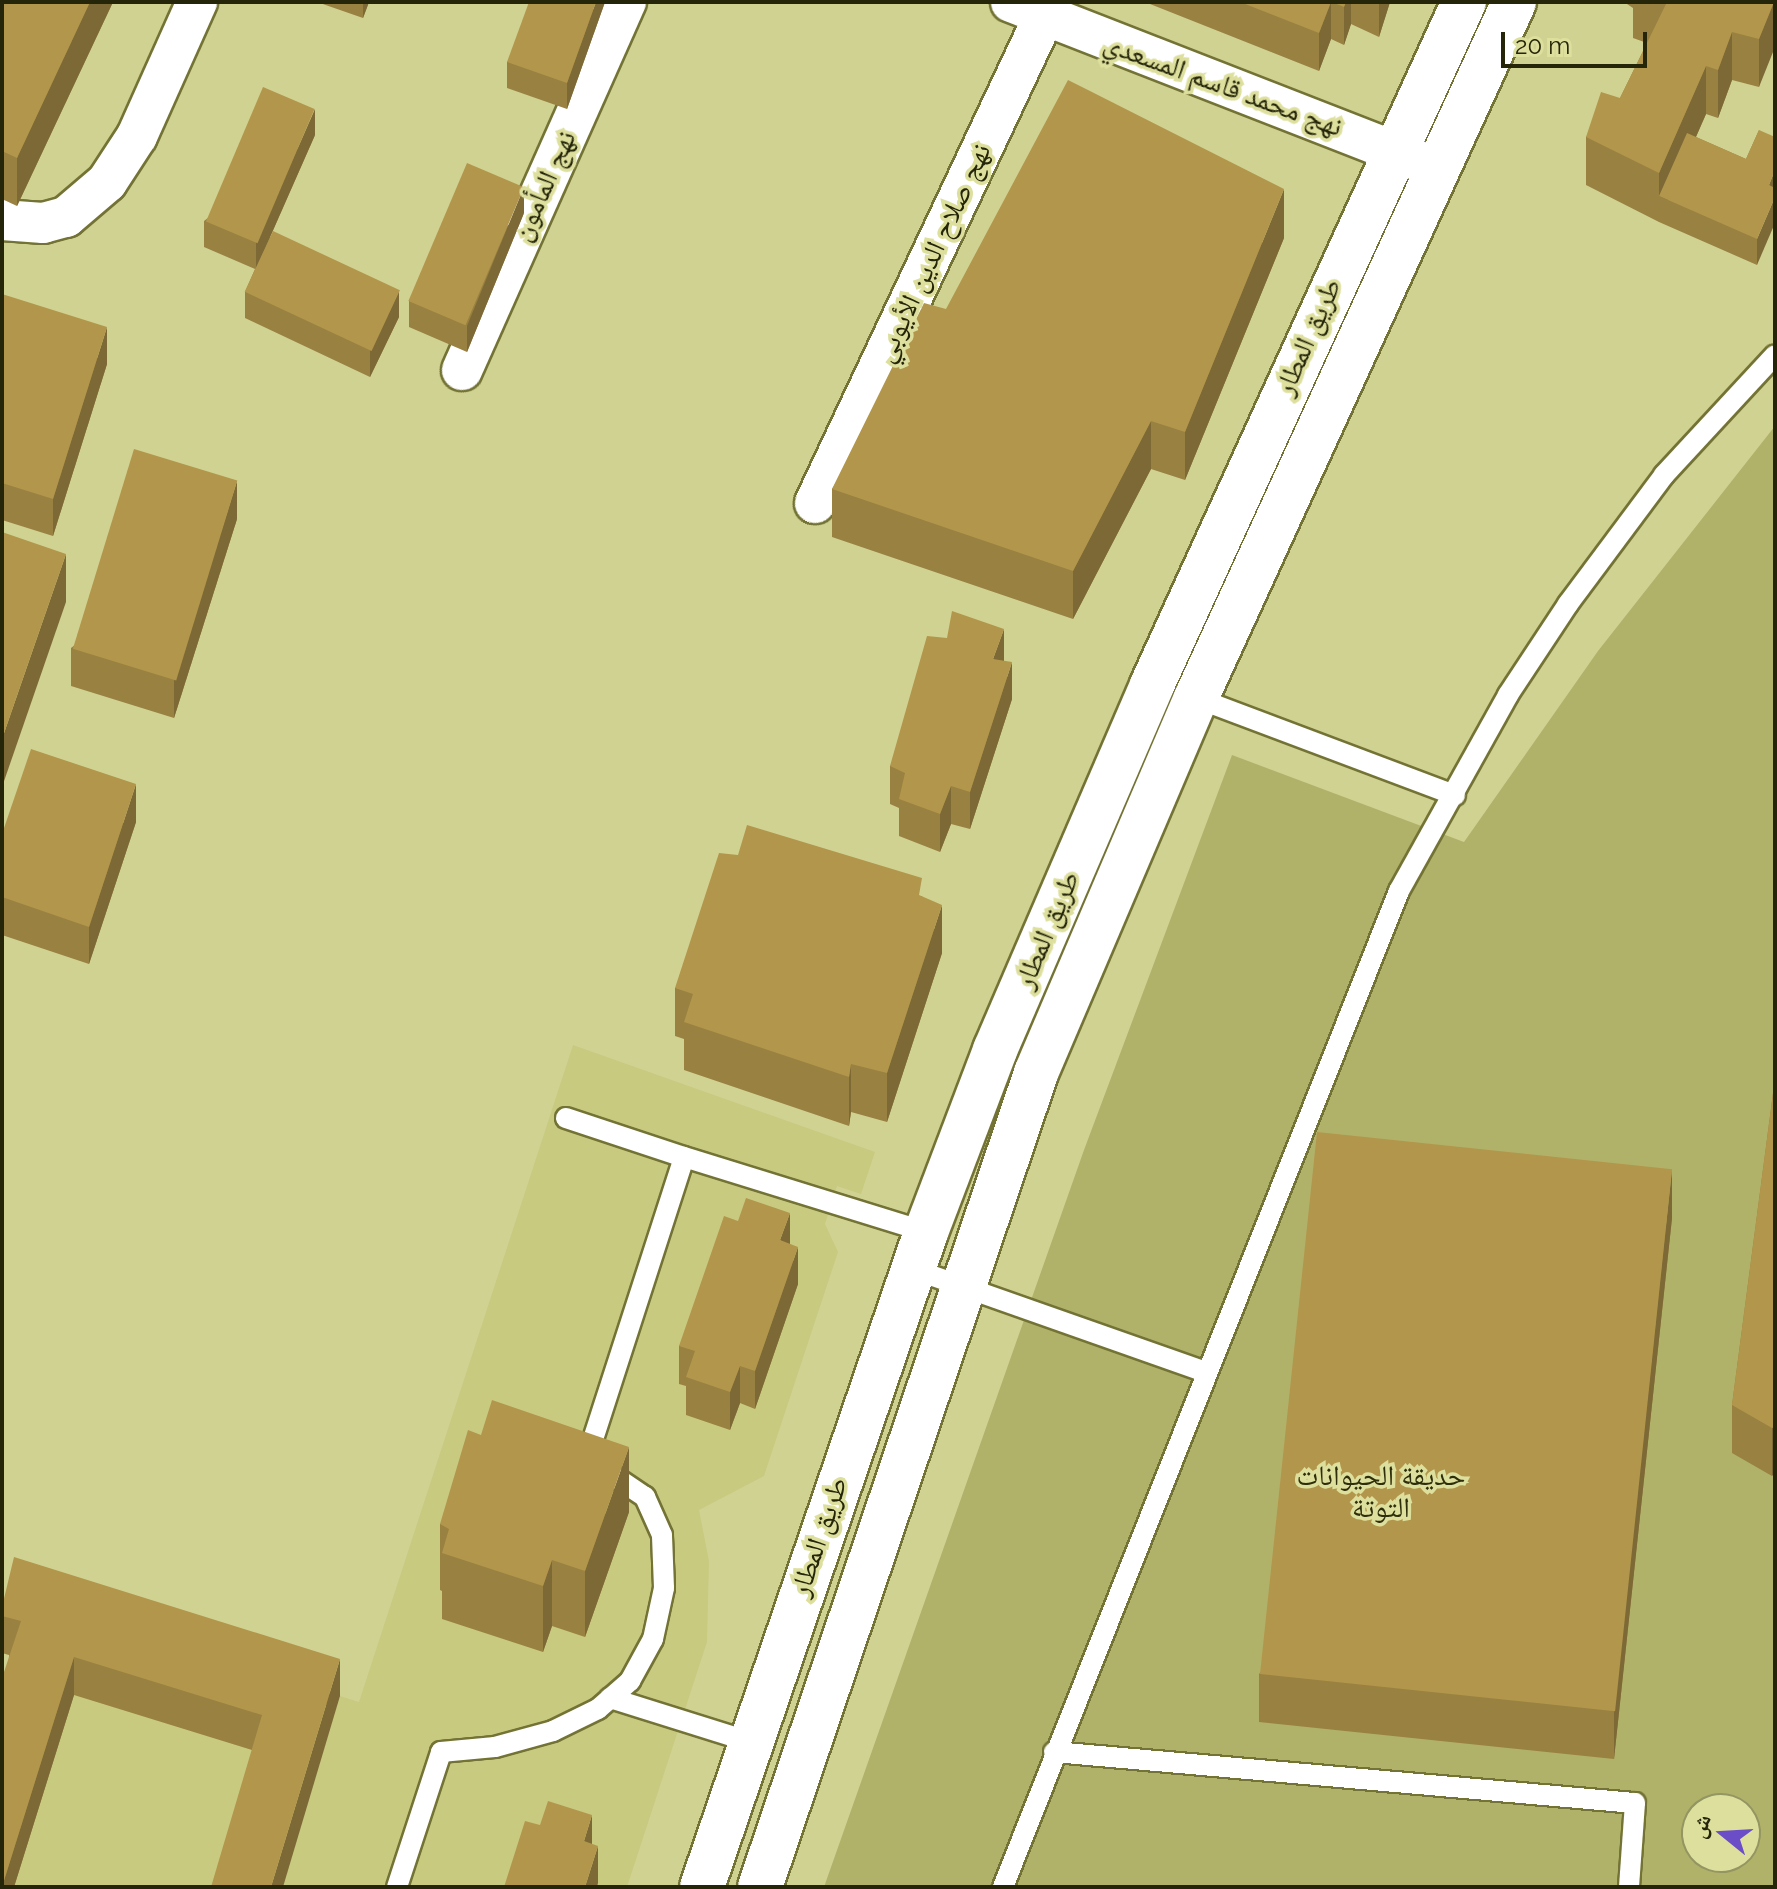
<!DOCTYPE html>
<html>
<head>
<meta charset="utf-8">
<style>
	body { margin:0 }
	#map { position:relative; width:1777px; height:1889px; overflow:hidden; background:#d0d291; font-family:Raleway,"Noto Naskh Arabic",sans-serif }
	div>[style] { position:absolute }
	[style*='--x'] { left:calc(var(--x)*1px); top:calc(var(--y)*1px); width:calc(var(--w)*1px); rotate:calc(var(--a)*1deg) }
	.built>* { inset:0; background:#c8ca80 }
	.green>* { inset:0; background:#b0b269 }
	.roads { filter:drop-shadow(2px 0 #737335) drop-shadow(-2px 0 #737335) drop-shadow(0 2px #737335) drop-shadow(0 -2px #737335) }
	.lane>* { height:20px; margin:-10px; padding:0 10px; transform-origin:10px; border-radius:10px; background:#fff }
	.street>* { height:40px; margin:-20px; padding:0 20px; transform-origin:20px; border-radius:20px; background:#fff }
	.primary>* { height:44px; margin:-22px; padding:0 22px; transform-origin:22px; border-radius:22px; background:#fff }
	.wall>* { inset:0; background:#998141 }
	.shaded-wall>* { inset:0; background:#7d6935; transform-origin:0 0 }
	.building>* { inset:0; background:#b2964c; transform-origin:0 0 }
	span { translate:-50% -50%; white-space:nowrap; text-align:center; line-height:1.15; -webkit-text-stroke:7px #dddf9d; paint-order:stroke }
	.street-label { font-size:28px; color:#25250a }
	.park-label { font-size:28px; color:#2e2e0c }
	.frame { position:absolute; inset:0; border:4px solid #25250a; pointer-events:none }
	.north { position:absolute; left:1681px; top:1793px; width:80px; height:80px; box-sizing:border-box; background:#dddf9d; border:2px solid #939562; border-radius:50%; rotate:288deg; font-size:22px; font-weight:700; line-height:32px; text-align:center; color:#25250a }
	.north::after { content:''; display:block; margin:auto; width:28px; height:36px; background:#6b4ec7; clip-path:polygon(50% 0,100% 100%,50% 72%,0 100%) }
	.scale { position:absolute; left:1501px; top:32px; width:146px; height:36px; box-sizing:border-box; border:4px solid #25250a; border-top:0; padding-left:10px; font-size:24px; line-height:28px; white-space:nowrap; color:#25250a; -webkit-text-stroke:6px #dddf9d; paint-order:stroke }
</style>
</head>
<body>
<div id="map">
	<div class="built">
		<div style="clip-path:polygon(573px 1045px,875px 1152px,861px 1194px,837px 1186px,825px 1224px,838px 1252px,764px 1476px,699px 1510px,709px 1561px,707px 1642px,627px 1887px,2px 1887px,20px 1658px,2px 1653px,2px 1645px,14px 1594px,359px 1702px)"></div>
	</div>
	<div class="green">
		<div style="clip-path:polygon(evenodd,1775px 426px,1775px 1887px,824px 1887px,1084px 1150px,1232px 755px,1464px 842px,1598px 651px,1775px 426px,1697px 1809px,1745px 1809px,1745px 1857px,1697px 1857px,1697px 1809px)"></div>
	</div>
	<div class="roads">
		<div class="lane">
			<div style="--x:1191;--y:696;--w:282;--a:20.6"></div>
			<div style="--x:566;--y:1118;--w:124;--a:18.3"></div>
			<div style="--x:913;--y:1269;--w:310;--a:19.4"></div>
			<div style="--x:586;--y:1461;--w:319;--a:-72.1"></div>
			<div style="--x:684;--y:1157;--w:253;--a:17.2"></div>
			<div style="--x:610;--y:1698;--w:144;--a:17.4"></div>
			<div style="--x:1054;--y:1752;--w:583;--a:5.02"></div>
			<div style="--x:1635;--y:1803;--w:84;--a:94.1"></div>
			<div style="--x:397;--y:1887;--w:142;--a:-71.9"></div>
			<div style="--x:441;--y:1752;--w:54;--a:-5.3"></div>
			<div style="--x:495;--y:1747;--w:60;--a:-15.4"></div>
			<div style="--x:553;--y:1731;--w:50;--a:-26.1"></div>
			<div style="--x:598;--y:1709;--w:43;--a:-41.2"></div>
			<div style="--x:630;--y:1681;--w:48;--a:-61.3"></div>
			<div style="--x:653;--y:1639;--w:52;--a:-77.8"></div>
			<div style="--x:664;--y:1588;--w:53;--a:-92.2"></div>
			<div style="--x:662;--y:1535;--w:42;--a:-114.1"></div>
			<div style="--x:645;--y:1497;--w:45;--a:-146"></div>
			<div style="--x:1003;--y:1887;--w:1072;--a:-68.32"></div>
			<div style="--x:1399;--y:891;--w:224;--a:-60.9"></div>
			<div style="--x:1508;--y:695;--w:109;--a:-56.6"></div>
			<div style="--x:1568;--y:604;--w:161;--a:-53.3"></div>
			<div style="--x:1664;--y:475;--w:163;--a:-47.2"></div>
		</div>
		<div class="street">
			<div style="--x:1011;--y:2;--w:456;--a:21.3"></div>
			<div style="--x:2;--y:220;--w:41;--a:4.2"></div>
			<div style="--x:43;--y:223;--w:24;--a:-15"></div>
			<div style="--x:66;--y:217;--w:54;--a:-40.5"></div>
			<div style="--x:107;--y:182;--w:55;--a:-56.9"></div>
			<div style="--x:137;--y:136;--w:147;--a:-65.9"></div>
			<div style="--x:462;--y:370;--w:403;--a:-66"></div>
			<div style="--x:815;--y:503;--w:554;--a:-64.78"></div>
		</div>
		<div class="primary">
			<div style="--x:702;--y:1887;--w:692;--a:-71.12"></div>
			<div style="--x:926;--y:1232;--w:195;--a:-69.2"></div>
			<div style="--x:995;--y:1050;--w:397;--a:-66.7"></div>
			<div style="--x:1152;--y:685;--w:751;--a:-65.45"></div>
			<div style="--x:760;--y:1887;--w:860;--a:-71.27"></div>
			<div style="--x:1036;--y:1073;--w:408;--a:-66.9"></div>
			<div style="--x:1196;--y:698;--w:765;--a:-65.44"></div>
		</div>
	</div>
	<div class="wall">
		<div style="clip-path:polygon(2px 2px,113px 2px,17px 206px,2px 199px)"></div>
		<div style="clip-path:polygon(317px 2px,369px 2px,363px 18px)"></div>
		<div style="clip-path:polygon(605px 2px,567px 109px,507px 88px,507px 62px)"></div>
		<div style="clip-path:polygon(1150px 2px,1390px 2px,1379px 37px,1351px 24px,1344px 45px,1331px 39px,1319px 71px,1150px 4px)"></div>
		<div style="clip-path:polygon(1624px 2px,1775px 2px,1759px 87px,1732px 80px,1718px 118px,1706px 114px,1696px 137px,1746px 159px,1759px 130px,1757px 265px,1659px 222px,1586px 185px,1586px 137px,1620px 98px,1647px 43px,1633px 38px,1633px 8px)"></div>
		<div style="clip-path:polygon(315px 135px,270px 237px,399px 317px,370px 377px,245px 318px,245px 292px,255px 269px,204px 247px,204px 221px)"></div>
		<div style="clip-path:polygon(524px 213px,467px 352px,409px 327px,409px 301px)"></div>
		<div style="clip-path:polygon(1284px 238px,1185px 480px,1151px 469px,1073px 619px,832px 537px,832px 489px,946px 309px)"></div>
		<div style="clip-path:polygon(2px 294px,107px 364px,53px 536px,2px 520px)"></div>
		<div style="clip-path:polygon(237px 519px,174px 718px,71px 686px,71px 648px)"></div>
		<div style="clip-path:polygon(1004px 661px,1012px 699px,970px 829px,951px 824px,940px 852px,899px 836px,899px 808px,890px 804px,890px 766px)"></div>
		<div style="clip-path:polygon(136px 822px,89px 964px,2px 935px,2px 834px)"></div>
		<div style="clip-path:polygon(922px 896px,942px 953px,887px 1122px,851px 1112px,849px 1126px,684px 1070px,684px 1039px,675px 1036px,675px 988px)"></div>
		<div style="clip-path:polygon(1775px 1078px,1775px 1475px,1772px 1476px,1732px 1453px,1732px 1405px)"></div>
		<div style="clip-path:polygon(1672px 1218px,1614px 1759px,1259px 1722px,1259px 1674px)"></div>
		<div style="clip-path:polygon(790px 1244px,798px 1284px,755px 1409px,740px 1403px,730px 1430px,686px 1415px,686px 1386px,679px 1384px,679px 1346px)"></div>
		<div style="clip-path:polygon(629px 1512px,585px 1637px,552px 1626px,543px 1652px,442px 1619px,442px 1591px,440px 1590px,440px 1524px)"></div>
		<div style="clip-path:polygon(2px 1607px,340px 1696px,252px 1750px,74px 1695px,14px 1887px,2px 1887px,9px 1655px,2px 1653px)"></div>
	</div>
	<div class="shaded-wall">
		<div style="clip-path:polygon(90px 2px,113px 2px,17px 206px,17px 158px)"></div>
		<div style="clip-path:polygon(363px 2px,369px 2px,363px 18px)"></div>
		<div style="clip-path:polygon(596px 2px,605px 2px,567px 109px,567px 83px)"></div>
		<div style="clip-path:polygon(1331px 2px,1331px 39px,1319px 71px,1319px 33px)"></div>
		<div style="clip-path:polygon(1346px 2px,1351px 2px,1351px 24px,1344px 45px,1344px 7px)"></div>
		<div style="clip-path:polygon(1379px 2px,1390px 2px,1379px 37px)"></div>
		<div style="clip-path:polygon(1774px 2px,1775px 2px,1775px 47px,1759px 87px,1759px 39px)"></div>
		<div style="clip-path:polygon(1732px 32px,1732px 80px,1718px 118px,1718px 70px)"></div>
		<div style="clip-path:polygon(1706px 66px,1706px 114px,1668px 200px,1659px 196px,1659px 173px)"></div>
		<div style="clip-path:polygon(315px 109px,315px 135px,256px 269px,256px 243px)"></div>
		<div style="clip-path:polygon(1775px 170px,1775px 196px,1769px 185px)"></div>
		<div style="clip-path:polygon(524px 187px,524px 213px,467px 352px,467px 326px)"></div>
		<div style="clip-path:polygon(1284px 189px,1284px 238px,1185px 480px,1185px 432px)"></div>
		<div style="clip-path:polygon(1775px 197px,1775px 223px,1757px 265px,1757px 239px)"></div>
		<div style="clip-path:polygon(399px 291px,399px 317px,370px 377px,370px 351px)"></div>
		<div style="clip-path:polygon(107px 327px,107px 364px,53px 536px,53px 499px)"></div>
		<div style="clip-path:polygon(1151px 421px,1151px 469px,1073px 619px,1073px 571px)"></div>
		<div style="clip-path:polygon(237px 481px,237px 519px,174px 718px,174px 681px)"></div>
		<div style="clip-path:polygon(66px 554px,66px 602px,2px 787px,2px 739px)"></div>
		<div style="clip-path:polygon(1004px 629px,1004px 666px,993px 659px)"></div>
		<div style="clip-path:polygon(1012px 662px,1012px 699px,970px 829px,970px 792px)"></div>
		<div style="clip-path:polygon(136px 784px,136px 822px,89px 964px,89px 927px)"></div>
		<div style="clip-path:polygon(951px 786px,951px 824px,940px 852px,940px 814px)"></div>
		<div style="clip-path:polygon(942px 905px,942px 953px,887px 1122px,887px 1073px)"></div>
		<div style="clip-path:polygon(851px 1064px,851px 1112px,849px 1126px,849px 1077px)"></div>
		<div style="clip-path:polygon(1672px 1169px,1672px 1218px,1614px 1759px,1614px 1711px)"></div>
		<div style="clip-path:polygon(790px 1213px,790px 1251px,780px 1240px)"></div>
		<div style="clip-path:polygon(798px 1247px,798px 1284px,755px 1409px,755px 1371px)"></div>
		<div style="clip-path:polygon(740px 1366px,740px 1403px,730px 1430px,730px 1392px)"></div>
		<div style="left:1775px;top:1427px;width:48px;height:3px;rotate:90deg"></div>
		<div style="clip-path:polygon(629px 1447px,629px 1512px,585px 1637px,585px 1571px)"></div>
		<div style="clip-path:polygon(552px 1560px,552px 1626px,543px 1652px,543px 1586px)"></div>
		<div style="clip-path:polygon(74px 1657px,74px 1695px,14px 1887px,2px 1887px)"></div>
		<div style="clip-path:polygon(340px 1659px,340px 1696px,283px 1887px,271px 1887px)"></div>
		<div style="clip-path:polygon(592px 1815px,592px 1853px,584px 1841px)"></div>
		<div style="clip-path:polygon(598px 1846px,598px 1883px,597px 1887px,585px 1887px)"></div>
	</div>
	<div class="building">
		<div style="clip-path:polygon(2px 2px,90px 2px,17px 158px,2px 151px)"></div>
		<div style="clip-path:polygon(529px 2px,596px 2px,567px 83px,507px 62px)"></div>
		<div style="clip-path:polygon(1240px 2px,1331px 2px,1319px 33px)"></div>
		<div style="clip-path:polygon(1332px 2px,1346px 2px,1344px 7px)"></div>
		<div style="clip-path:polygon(1667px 2px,1774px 2px,1759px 39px,1732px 32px,1718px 70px,1706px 66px,1659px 173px,1586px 137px,1601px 92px,1620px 98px)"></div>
		<div style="clip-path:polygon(1068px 80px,1284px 189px,1185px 432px,1151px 421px,1073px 571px,832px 489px,924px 303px,946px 309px)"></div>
		<div style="left:263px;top:87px;width:56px;height:146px;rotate:23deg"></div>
		<div style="clip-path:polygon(1759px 130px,1775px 137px,1775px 170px,1769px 185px,1775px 188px,1775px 197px,1757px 239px,1659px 196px,1687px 133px,1746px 159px)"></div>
		<div style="left:467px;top:163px;width:62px;height:150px;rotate:23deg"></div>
		<div style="left:273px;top:231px;width:140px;height:67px;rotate:25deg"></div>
		<div style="clip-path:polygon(2px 294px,107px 327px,53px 499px,2px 483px)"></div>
		<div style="left:134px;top:449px;width:108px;height:209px;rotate:17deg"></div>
		<div style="clip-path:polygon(2px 532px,66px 554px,2px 739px)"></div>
		<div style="clip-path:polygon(952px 611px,1004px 629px,993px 659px,1012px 662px,970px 792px,951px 786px,940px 814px,899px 799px,905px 773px,890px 766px,927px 636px,947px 638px)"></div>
		<div style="clip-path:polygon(31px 749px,136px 784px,89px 927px,2px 897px,2px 834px)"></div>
		<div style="clip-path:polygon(747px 825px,922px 878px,919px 895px,942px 905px,887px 1073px,851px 1064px,849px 1077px,684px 1022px,693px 994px,675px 988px,719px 853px,738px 855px)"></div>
		<div style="clip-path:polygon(1775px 1078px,1775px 1427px,1772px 1428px,1732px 1405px)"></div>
		<div style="left:1317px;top:1132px;width:357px;height:545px;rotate:6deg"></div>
		<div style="clip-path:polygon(746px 1198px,790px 1213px,780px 1240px,798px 1247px,755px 1371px,740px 1366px,730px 1392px,686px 1377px,695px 1351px,679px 1346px,724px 1216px,738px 1221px)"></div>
		<div style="clip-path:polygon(492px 1400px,629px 1447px,585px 1571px,552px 1560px,543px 1586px,442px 1553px,449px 1529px,440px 1524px,468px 1430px,481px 1435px)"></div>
		<div style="clip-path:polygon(14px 1557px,340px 1659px,271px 1887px,211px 1887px,262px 1715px,74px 1657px,2px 1887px,2px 1678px,21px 1621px,2px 1616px,2px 1607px)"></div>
		<div style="clip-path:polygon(548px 1801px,592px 1815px,584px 1841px,598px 1846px,585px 1887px,504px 1887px,525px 1821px,540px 1825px)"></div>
	</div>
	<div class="street-label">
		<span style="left:1223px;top:85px;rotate:20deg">نهج محمد قاسم المسعدي</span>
		<span style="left:544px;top:186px;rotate:-66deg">نهج المأمون</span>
		<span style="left:933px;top:253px;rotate:-65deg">نهج صلاح الدين الأيوبي</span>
		<span style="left:1308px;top:337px;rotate:-66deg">طريق المطار</span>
		<span style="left:1047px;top:930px;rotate:-67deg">طريق المطار</span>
		<span style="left:819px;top:1537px;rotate:-71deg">طريق المطار</span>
	</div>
	<div class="park-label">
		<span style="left:1381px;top:1492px">حديقة الحيوانات<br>التوتة</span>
	</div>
	<div class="frame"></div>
	<div class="north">ش</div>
	<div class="scale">20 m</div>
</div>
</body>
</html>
